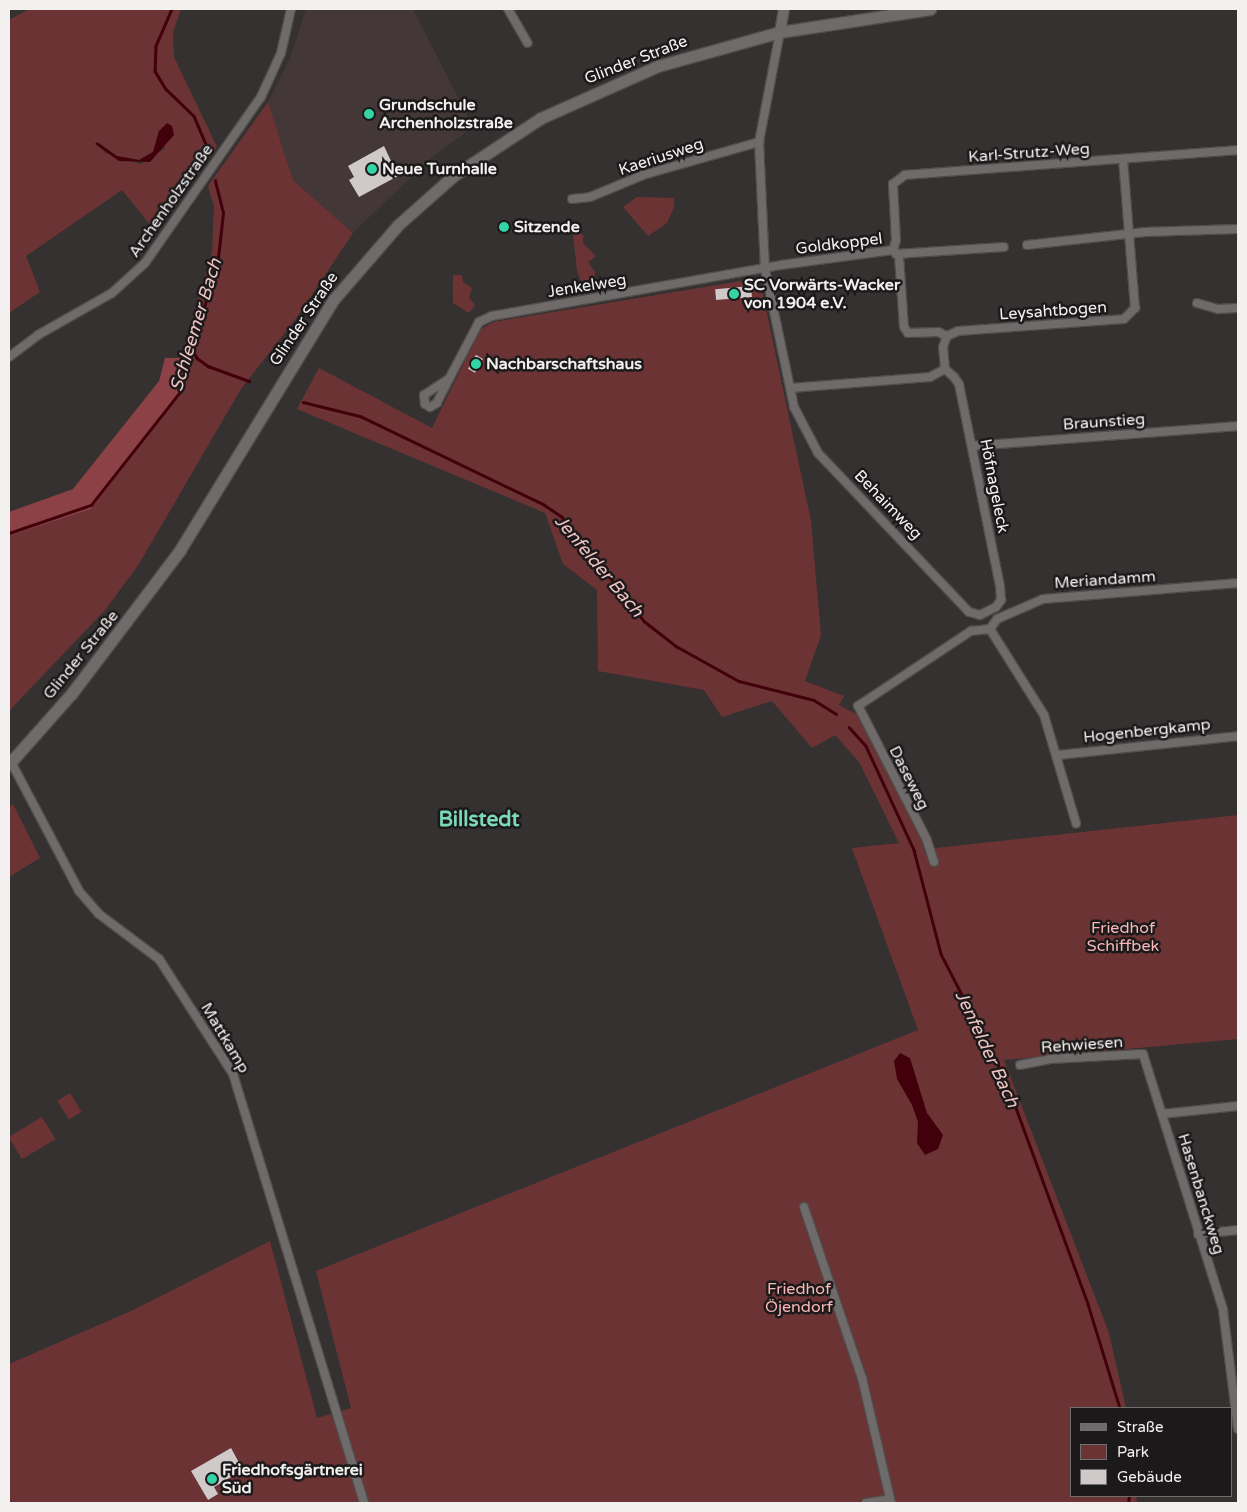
<!DOCTYPE html>
<html>
<head>
<meta charset="utf-8">
<style>
	body { margin:0 }
	#map { position:relative; width:1247px; height:1512px; overflow:hidden; background:#353131; font-family:"Varela Round",sans-serif }
	div>[style] { position:absolute }
	[style*='--x'] { left:calc(var(--x)*1px); top:calc(var(--y)*1px); width:calc(var(--w)*1px); rotate:calc(var(--a)*1deg) }
	.built>* { inset:0; background:#433737 }
	.green>* { inset:0; background:#6c3335; transform-origin:0 0 }
	.forest>* { inset:0; background:#8b4145 }
	.water>* { inset:0; background:#42000a }
	.stream>* { height:2.5px; margin:-1.25px; padding:0 1.25px; transform-origin:1.25px; border-radius:1.25px; background:#42000a }
	.building>* { inset:0; background:#cfc9c9; transform-origin:0 0 }
	.roads { filter:drop-shadow(1px 0 #504d4d) drop-shadow(-1px 0 #504d4d) drop-shadow(0 1px #504d4d) drop-shadow(0 -1px #504d4d) }
	.minor>* { height:8px; margin:-4px; padding:0 4px; transform-origin:4px; border-radius:4px; background:#706b6b }
	.tertiary>* { height:10px; margin:-5px; padding:0 5px; transform-origin:5px; border-radius:5px; background:#706b6b }
	.secondary>* { height:11px; margin:-5.5px; padding:0 5.5px; transform-origin:5.5px; border-radius:5.5px; background:#706b6b }
	.dots>* { width:14px; height:14px; translate:-50% -50%; box-sizing:border-box; border:2px solid #1b1919; border-radius:50% }
	span { translate:-50% -50%; white-space:nowrap; text-align:center; line-height:1.15; -webkit-text-stroke:5px #1b1919; paint-order:stroke }
	.street-label { font-size:16px; color:#f3f0f0 }
	.poi-label { font-size:16px; color:#f3f0f0; font-weight:700 }
	.left { translate:0 -50%; text-align:left }
	.park-label { font-size:16px; color:#fab7b7 }
	.water-label { font-size:18px; color:#f0c3c3; font-style:italic }
	.district-label { font-size:21px; color:#7cd8b7; font-weight:700 }
	.frame { position:absolute; inset:0; border:10px solid #f3f0f0; pointer-events:none }
	.legend { position:absolute; left:1070px; top:1407px; width:162px; height:90px; box-sizing:border-box; background:#1b1919; border:1px solid #716f6f; margin:0; padding:6px 9px; list-style:none; font-size:15px; color:#f3f0f0 }
	.legend li { display:flex; align-items:center; gap:10px; height:25px }
	.legend b { width:25px; border:1px solid #716f6f }
</style>
</head>
<body>
<div id="map">
	<div class="built">
		<div style="clip-path:polygon(306px 9px,413px 9px,473px 127px,432px 157px,353px 233px,293px 180px,268px 102px,291px 56px)"></div>
	</div>
	<div class="green">
		<div style="clip-path:polygon(evenodd,29px 9px,181px 9px,173px 32px,174px 57px,217px 147px,156px 232px,122px 190px,26px 256px,40px 292px,9px 313px,9px 20px,29px 9px,159px 131px,165px 148px,141px 164px,105px 153px,98px 142px,117px 156px,139px 160px,153px 152px,159px 131px)"></div>
		<div style="clip-path:polygon(268px 102px,293px 180px,353px 233px,297px 317px,241px 389px,139px 564px,106px 609px,9px 711px,9px 536px,91px 509px,185px 358px,181px 358px,212px 252px,214px 207px,208px 186px)"></div>
		<div style="clip-path:polygon(637px 197px,674px 198px,674px 207px,667px 223px,648px 236px,623px 207px)"></div>
		<div style="clip-path:polygon(573px 234px,583px 234px,583px 243px,596px 256px,588px 262px,595px 272px,594px 278px,586px 282px,580px 280px,577px 270px)"></div>
		<div style="clip-path:polygon(453px 275px,462px 275px,463px 282px,472px 288px,469px 298px,475px 305px,469px 313px,453px 303px)"></div>
		<div style="clip-path:polygon(747px 280px,762px 290px,811px 521px,821px 635px,805px 681px,844px 696px,839px 705px,860px 716px,927px 849px,1238px 815px,1238px 1039px,1004px 1060px,1109px 1333px,1126px 1408px,1071px 1408px,1071px 1496px,1136px 1496px,1137px 1503px,9px 1503px,9px 1364px,133px 1310px,270px 1241px,317px 1418px,351px 1408px,316px 1271px,918px 1030px,852px 848px,899px 843px,859px 762px,835px 735px,812px 748px,772px 701px,722px 717px,704px 690px,598px 671px,597px 590px,563px 564px,545px 513px,297px 409px,319px 368px,432px 428px,480px 330px,493px 322px)"></div>
		<div style="clip-path:polygon(13px 804px,40px 858px,9px 877px,9px 807px)"></div>
		<div style="left:70px;top:1093px;width:22px;height:15px;rotate:58deg"></div>
		<div style="left:42px;top:1117px;width:26px;height:39px;rotate:59deg"></div>
	</div>
	<div class="forest">
		<div style="clip-path:polygon(165px 358px,185px 358px,189px 363px,183px 389px,91px 509px,9px 536px,9px 512px,73px 489px,159px 381px)"></div>
	</div>
	<div class="water">
		<div style="clip-path:polygon(167px 123px,172px 126px,174px 135px,150px 162px,119px 161px,95px 144px,97px 142px,117px 156px,139px 160px,153px 152px,159px 131px)"></div>
		<div style="clip-path:polygon(900px 1053px,910px 1058px,927px 1113px,943px 1135px,938px 1149px,925px 1155px,917px 1143px,918px 1122px,912px 1105px,897px 1079px,894px 1061px)"></div>
	</div>
	<div class="stream">
		<div style="--x:172;--y:9;--w:40;--a:113.4"></div>
		<div style="--x:156;--y:46;--w:25;--a:92"></div>
		<div style="--x:155;--y:71;--w:21;--a:59"></div>
		<div style="--x:166;--y:89;--w:39;--a:44"></div>
		<div style="--x:194;--y:116;--w:30;--a:67"></div>
		<div style="--x:191;--y:347;--w:13;--a:61"></div>
		<div style="--x:197;--y:358;--w:14;--a:36"></div>
		<div style="--x:208;--y:366;--w:44;--a:20.1"></div>
		<div style="--x:303;--y:402;--w:59;--a:13.8"></div>
		<div style="--x:360;--y:416;--w:203;--a:25.7"></div>
		<div style="--x:543;--y:504;--w:23;--a:34"></div>
		<div style="--x:562;--y:517;--w:132;--a:51.7"></div>
		<div style="--x:644;--y:621;--w:41;--a:38"></div>
		<div style="--x:676;--y:646;--w:72;--a:29.1"></div>
		<div style="--x:739;--y:681;--w:77;--a:14.2"></div>
		<div style="--x:814;--y:700;--w:26;--a:32"></div>
		<div style="--x:9;--y:533;--w:87;--a:-18.9"></div>
		<div style="--x:91;--y:505;--w:144;--a:-51.8"></div>
		<div style="--x:180;--y:392;--w:139;--a:-74.2"></div>
		<div style="--x:218;--y:258;--w:45;--a:-83.7"></div>
		<div style="--x:223;--y:213;--w:33;--a:-104"></div>
		<div style="--x:849;--y:727;--w:25;--a:48"></div>
		<div style="--x:866;--y:746;--w:115;--a:65.2"></div>
		<div style="--x:914;--y:850;--w:107;--a:75.4"></div>
		<div style="--x:941;--y:954;--w:140;--a:62.7"></div>
		<div style="--x:1005;--y:1078;--w:241;--a:69.8"></div>
		<div style="--x:1088;--y:1304;--w:109;--a:72.9"></div>
		<div style="--x:1128;--y:1503;--w:7;--a:-82"></div>
	</div>
	<div class="building">
		<div style="clip-path:polygon(384px 146px,398px 176px,359px 197px,349px 180px,354px 177px,348px 166px)"></div>
		<div style="left:751px;top:286px;width:11px;height:36px;rotate:85deg"></div>
		<div style="left:476px;top:355px;width:8px;height:16px;rotate:30deg"></div>
		<div style="clip-path:polygon(231px 1448px,243px 1470px,214px 1487px,218px 1494px,208px 1500px,191px 1471px)"></div>
	</div>
	<div class="roads">
		<div class="minor">
			<div style="--x:508;--y:9;--w:39;--a:60"></div>
			<div style="--x:780;--y:32;--w:112;--a:100.8"></div>
			<div style="--x:759;--y:142;--w:127;--a:87.3"></div>
			<div style="--x:765;--y:269;--w:141;--a:78.1"></div>
			<div style="--x:794;--y:407;--w:52;--a:62.4"></div>
			<div style="--x:818;--y:453;--w:219;--a:46.5"></div>
			<div style="--x:969;--y:612;--w:11;--a:15"></div>
			<div style="--x:980;--y:615;--w:18;--a:-27"></div>
			<div style="--x:996;--y:607;--w:9;--a:-54"></div>
			<div style="--x:1001;--y:600;--w:14;--a:-94"></div>
			<div style="--x:1000;--y:586;--w:206;--a:-101.5"></div>
			<div style="--x:959;--y:384;--w:9;--a:-126"></div>
			<div style="--x:954;--y:377;--w:12;--a:-138"></div>
			<div style="--x:945;--y:369;--w:17;--a:152"></div>
			<div style="--x:930;--y:377;--w:140;--a:175.5"></div>
			<div style="--x:572;--y:199;--w:18;--a:-6"></div>
			<div style="--x:590;--y:197;--w:57;--a:-22.5"></div>
			<div style="--x:643;--y:175;--w:121;--a:-15.9"></div>
			<div style="--x:1027;--y:245;--w:119;--a:-6.3"></div>
			<div style="--x:1145;--y:232;--w:93;--a:-1.8"></div>
			<div style="--x:893;--y:250;--w:8;--a:45"></div>
			<div style="--x:899;--y:256;--w:71;--a:86"></div>
			<div style="--x:904;--y:327;--w:7;--a:56"></div>
			<div style="--x:908;--y:333;--w:30;--a:-2"></div>
			<div style="--x:938;--y:332;--w:10;--a:24"></div>
			<div style="--x:947;--y:336;--w:12;--a:-24"></div>
			<div style="--x:958;--y:331;--w:166;--a:-4.1"></div>
			<div style="--x:1124;--y:319;--w:16;--a:-45"></div>
			<div style="--x:1135;--y:308;--w:148;--a:-94.6"></div>
			<div style="--x:893;--y:250;--w:10;--a:-73"></div>
			<div style="--x:896;--y:240;--w:56;--a:-93.1"></div>
			<div style="--x:893;--y:184;--w:15;--a:-37"></div>
			<div style="--x:905;--y:175;--w:334;--a:-4.3"></div>
			<div style="--x:896;--y:254;--w:108;--a:-3.7"></div>
			<div style="--x:1197;--y:303;--w:22;--a:16"></div>
			<div style="--x:1218;--y:309;--w:20;--a:-3"></div>
			<div style="--x:9;--y:357;--w:36;--a:-37"></div>
			<div style="--x:38;--y:335;--w:85;--a:-29.6"></div>
			<div style="--x:112;--y:293;--w:45;--a:-42.3"></div>
			<div style="--x:145;--y:263;--w:203;--a:-55.1"></div>
			<div style="--x:261;--y:97;--w:48;--a:-65.6"></div>
			<div style="--x:281;--y:53;--w:45;--a:-77.2"></div>
			<div style="--x:945;--y:369;--w:22;--a:-95"></div>
			<div style="--x:943;--y:347;--w:12;--a:-70"></div>
			<div style="--x:449;--y:379;--w:27;--a:117"></div>
			<div style="--x:437;--y:403;--w:8;--a:150"></div>
			<div style="--x:430;--y:407;--w:6;--a:-149"></div>
			<div style="--x:425;--y:404;--w:9;--a:-96"></div>
			<div style="--x:424;--y:395;--w:30;--a:-33"></div>
			<div style="--x:449;--y:379;--w:64;--a:-62.2"></div>
			<div style="--x:479;--y:322;--w:14;--a:-25"></div>
			<div style="--x:492;--y:316;--w:293;--a:-10"></div>
			<div style="--x:781;--y:265;--w:113;--a:-7.6"></div>
			<div style="--x:972;--y:446;--w:267;--a:-4.3"></div>
			<div style="--x:990;--y:629;--w:102;--a:57.9"></div>
			<div style="--x:1044;--y:715;--w:113;--a:73.5"></div>
			<div style="--x:1058;--y:755;--w:181;--a:-6"></div>
			<div style="--x:10;--y:760;--w:148;--a:62.2"></div>
			<div style="--x:79;--y:891;--w:30;--a:49"></div>
			<div style="--x:99;--y:914;--w:75;--a:36.9"></div>
			<div style="--x:159;--y:959;--w:137;--a:57.2"></div>
			<div style="--x:233;--y:1074;--w:449;--a:73"></div>
			<div style="--x:934;--y:862;--w:23;--a:-108"></div>
			<div style="--x:927;--y:840;--w:151;--a:-117.2"></div>
			<div style="--x:858;--y:706;--w:136;--a:-33.6"></div>
			<div style="--x:971;--y:631;--w:19;--a:-6"></div>
			<div style="--x:990;--y:629;--w:12;--a:-55"></div>
			<div style="--x:997;--y:619;--w:50;--a:-23.5"></div>
			<div style="--x:1043;--y:599;--w:196;--a:-4.7"></div>
			<div style="--x:1020;--y:1065;--w:31;--a:-11"></div>
			<div style="--x:1050;--y:1059;--w:93;--a:-3.1"></div>
			<div style="--x:1143;--y:1054;--w:268;--a:72.6"></div>
			<div style="--x:1223;--y:1310;--w:120;--a:82.8"></div>
			<div style="--x:1162;--y:1114;--w:76;--a:-6"></div>
			<div style="--x:804;--y:1207;--w:181;--a:71.3"></div>
			<div style="--x:862;--y:1378;--w:128;--a:76.9"></div>
			<div style="--x:1198;--y:1234;--w:40;--a:-5.7"></div>
			<div style="--x:866;--y:1503;--w:24;--a:-9"></div>
		</div>
		<div class="tertiary">
			<div style="--x:780;--y:32;--w:23;--a:-80"></div>
		</div>
		<div class="secondary">
			<div style="--x:9;--y:764;--w:95;--a:-48.4"></div>
			<div style="--x:72;--y:693;--w:179;--a:-52.9"></div>
			<div style="--x:180;--y:550;--w:294;--a:-58.5"></div>
			<div style="--x:334;--y:299;--w:98;--a:-49.1"></div>
			<div style="--x:398;--y:225;--w:74;--a:-41.7"></div>
			<div style="--x:453;--y:176;--w:105;--a:-33.4"></div>
			<div style="--x:541;--y:118;--w:128;--a:-24"></div>
			<div style="--x:658;--y:66;--w:127;--a:-15.6"></div>
			<div style="--x:780;--y:32;--w:152;--a:-8.7"></div>
		</div>
	</div>
	<div class="dots">
		<div style="left:369px;top:114px;background:#35d4a7"></div>
		<div style="left:372px;top:169px;background:#35d4a7"></div>
		<div style="left:504px;top:227px;background:#35d4a7"></div>
		<div style="left:734px;top:294px;background:#35d4a7"></div>
		<div style="left:476px;top:364px;background:#35d4a7"></div>
		<div style="left:212px;top:1479px;background:#35d4a7"></div>
	</div>
	<div class="street-label">
		<span style="left:636px;top:60px;rotate:-21deg">Glinder Straße</span>
		<span style="left:1029px;top:153px;rotate:-4deg">Karl-Strutz-Weg</span>
		<span style="left:661px;top:157px;rotate:-18deg">Kaeriusweg</span>
		<span style="left:171px;top:201px;rotate:-55deg">Archenholzstraße</span>
		<span style="left:839px;top:244px;rotate:-7deg">Goldkoppel</span>
		<span style="left:587px;top:286px;rotate:-9deg">Jenkelweg</span>
		<span style="left:1053px;top:311px;rotate:-4deg">Leysahtbogen</span>
		<span style="left:304px;top:319px;rotate:-56deg">Glinder Straße</span>
		<span style="left:1104px;top:422px;rotate:-4deg">Braunstieg</span>
		<span style="left:994px;top:486px;rotate:79deg">Höfnageleck</span>
		<span style="left:888px;top:505px;rotate:46deg">Behaimweg</span>
		<span style="left:1105px;top:580px;rotate:-4deg">Meriandamm</span>
		<span style="left:81px;top:655px;rotate:-51deg">Glinder Straße</span>
		<span style="left:1147px;top:731px;rotate:-6deg">Hogenbergkamp</span>
		<span style="left:909px;top:778px;rotate:63deg">Daseweg</span>
		<span style="left:225px;top:1038px;rotate:59deg">Mattkamp</span>
		<span style="left:1082px;top:1045px;rotate:-4deg">Rehwiesen</span>
		<span style="left:1201px;top:1194px;rotate:73deg">Hasenbanckweg</span>
	</div>
	<div class="poi-label">
		<span class="left" style="left:379px;top:114px">Grundschule<br>Archenholzstraße</span>
		<span class="left" style="left:382px;top:169px">Neue Turnhalle</span>
		<span class="left" style="left:514px;top:227px">Sitzende</span>
		<span class="left" style="left:744px;top:294px">SC Vorwärts-Wacker<br>von 1904 e.V.</span>
		<span class="left" style="left:486px;top:364px">Nachbarschaftshaus</span>
		<span class="left" style="left:222px;top:1479px">Friedhofsgärtnerei<br>Süd</span>
	</div>
	<div class="park-label">
		<span style="left:1123px;top:937px">Friedhof<br>Schiffbek</span>
		<span style="left:799px;top:1298px">Friedhof<br>Öjendorf</span>
	</div>
	<div class="water-label">
		<span style="left:196px;top:325px;rotate:-73deg">Schleemer Bach</span>
		<span style="left:599px;top:566px;rotate:50deg">Jenfelder Bach</span>
		<span style="left:987px;top:1049px;rotate:65deg">Jenfelder Bach</span>
	</div>
	<div class="district-label">
		<span style="left:479px;top:820px">Billstedt</span>
	</div>
	<div class="frame"></div>
	<ul class="legend">
	<li><b style="height:6px;background:#706b6b"></b>Straße</li>
	<li><b style="height:14px;background:#6c3335"></b>Park</li>
	<li><b style="height:14px;background:#cfc9c9"></b>Gebäude</li>
	</ul>
</div>
</body>
</html>
